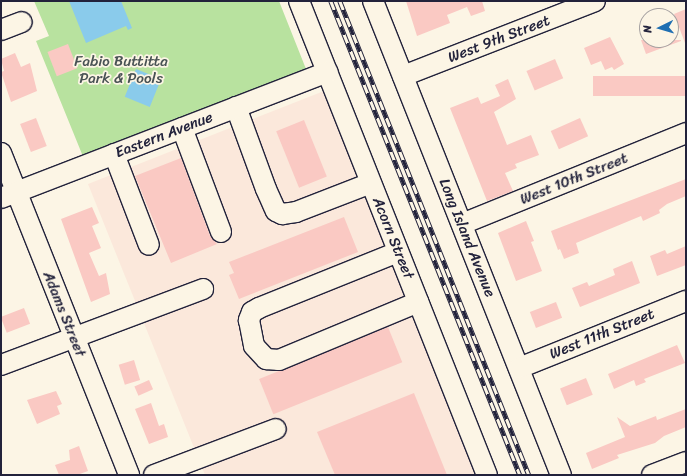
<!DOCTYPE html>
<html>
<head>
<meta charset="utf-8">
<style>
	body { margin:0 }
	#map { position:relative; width:687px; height:476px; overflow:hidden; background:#fcf5e5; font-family:Sriracha,sans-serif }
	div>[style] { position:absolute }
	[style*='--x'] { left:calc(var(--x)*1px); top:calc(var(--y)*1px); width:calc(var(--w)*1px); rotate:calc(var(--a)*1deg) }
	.built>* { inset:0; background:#fbe8db }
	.green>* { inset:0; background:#b8e29f }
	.water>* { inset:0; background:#8acbeb; transform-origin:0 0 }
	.building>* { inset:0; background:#fac9c3; transform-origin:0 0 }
	.roads { filter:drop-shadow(1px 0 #22223b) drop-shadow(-1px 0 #22223b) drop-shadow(0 1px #22223b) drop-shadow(0 -1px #22223b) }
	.minor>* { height:20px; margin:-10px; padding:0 10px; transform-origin:10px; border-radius:10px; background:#fcf5e5 }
	.rail>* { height:4.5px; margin-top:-2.25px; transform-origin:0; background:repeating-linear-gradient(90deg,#fcf5e5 0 9px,#22223b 0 18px); box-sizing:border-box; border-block:1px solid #22223b }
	span { translate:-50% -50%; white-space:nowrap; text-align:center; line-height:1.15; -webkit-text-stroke:3.5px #fcf5e5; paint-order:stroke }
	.street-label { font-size:15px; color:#22223b }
	.park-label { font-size:15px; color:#485254 }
	.frame { position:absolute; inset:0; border:2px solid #22223b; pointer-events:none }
	.north { position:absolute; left:639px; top:8px; width:40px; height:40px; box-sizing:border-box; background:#fcf5e5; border:1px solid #a5a1a1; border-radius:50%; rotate:265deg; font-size:11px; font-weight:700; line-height:16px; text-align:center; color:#22223b }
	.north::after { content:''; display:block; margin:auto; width:14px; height:18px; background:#1f6fb2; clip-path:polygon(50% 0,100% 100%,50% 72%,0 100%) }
</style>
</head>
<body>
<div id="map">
	<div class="built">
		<div style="clip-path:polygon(324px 91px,475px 475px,205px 475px,88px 184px)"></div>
	</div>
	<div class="green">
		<div style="clip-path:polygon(34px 1px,279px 1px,306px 69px,84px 159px,36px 41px,49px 36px)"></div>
	</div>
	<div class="water">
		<div style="clip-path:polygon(69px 1px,121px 1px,132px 28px,128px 30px,126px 26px,86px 43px)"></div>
		<div style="left:136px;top:69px;width:27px;height:30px;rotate:22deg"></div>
	</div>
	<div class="building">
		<div style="clip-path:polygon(406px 1px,482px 1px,485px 11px,471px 16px,467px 7px,447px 15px,450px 23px,417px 36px)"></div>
		<div style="clip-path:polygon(686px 9px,686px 43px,685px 43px,674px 14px)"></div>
		<div style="clip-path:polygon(610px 37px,624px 64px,614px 70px,612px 67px,605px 70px,601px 61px,591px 65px,584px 48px)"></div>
		<div style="clip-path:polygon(641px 40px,681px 40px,681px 41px,646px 54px)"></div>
		<div style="left:68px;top:44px;width:26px;height:22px;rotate:69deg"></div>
		<div style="clip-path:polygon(15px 53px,21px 67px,30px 63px,37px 91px,11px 102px,1px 72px,4px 71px,1px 59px)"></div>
		<div style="left:555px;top:59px;width:21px;height:31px;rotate:67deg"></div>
		<div style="left:686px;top:76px;width:20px;height:93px;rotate:90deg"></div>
		<div style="clip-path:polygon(508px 79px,516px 99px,494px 112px,507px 145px,531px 135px,539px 155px,515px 164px,517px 168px,505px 173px,513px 191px,487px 201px,450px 108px,478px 97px,481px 104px,500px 96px,495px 85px)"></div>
		<div style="left:36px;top:118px;width:30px;height:17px;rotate:69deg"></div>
		<div style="left:580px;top:118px;width:20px;height:32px;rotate:66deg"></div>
		<div style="left:304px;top:120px;width:61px;height:30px;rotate:68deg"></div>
		<div style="clip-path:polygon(181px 158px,210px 236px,217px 244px,171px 263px,135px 176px)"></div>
		<div style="clip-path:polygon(686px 179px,686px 196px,667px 204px,659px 210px,660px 213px,643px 221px,641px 216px,576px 243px,579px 253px,564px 259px,560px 249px,558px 250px,551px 231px)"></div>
		<div style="clip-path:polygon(92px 207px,99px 223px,92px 226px,101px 248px,89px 253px,99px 276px,106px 273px,110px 294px,91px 302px,61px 219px)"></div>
		<div style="clip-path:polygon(344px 217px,358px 252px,239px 299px,229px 275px,234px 273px,229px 262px)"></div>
		<div style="clip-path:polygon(526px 221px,534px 241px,531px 242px,542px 271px,516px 281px,498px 233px)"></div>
		<div style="clip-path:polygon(686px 246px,686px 265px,657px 276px,650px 256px,665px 250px,667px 254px)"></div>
		<div style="clip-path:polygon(632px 261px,640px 283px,580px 307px,572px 288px,587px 282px,589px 286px,615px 275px,613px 269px)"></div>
		<div style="left:556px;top:302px;width:17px;height:28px;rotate:69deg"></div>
		<div style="left:24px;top:308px;width:17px;height:25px;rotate:69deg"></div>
		<div style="left:388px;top:327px;width:38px;height:139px;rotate:68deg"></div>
		<div style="clip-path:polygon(677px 345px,685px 363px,644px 379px,646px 382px,636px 386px,634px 380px,614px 389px,608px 374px)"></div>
		<div style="left:134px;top:360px;width:21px;height:16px;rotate:73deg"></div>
		<div style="left:586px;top:378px;width:18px;height:28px;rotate:68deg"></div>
		<div style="left:149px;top:380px;width:10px;height:16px;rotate:66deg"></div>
		<div style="clip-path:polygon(56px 391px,62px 404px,57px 406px,60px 414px,37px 424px,27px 400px)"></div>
		<div style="clip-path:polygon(414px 393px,447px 475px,335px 475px,317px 432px)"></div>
		<div style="clip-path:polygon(151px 403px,159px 426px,164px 424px,168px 437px,149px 444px,135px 409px)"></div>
		<div style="clip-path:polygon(686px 409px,686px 427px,664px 436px,655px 443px,617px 455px,619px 458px,592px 469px,586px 453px,625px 437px,617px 417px,630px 426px,656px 416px,657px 420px)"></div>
		<div style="clip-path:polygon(79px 446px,88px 471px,77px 475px,59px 475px,55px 465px,70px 460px,69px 450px)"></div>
	</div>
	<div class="roads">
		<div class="minor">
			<div style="--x:299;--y:1;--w:510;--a:68.37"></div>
			<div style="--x:373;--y:1;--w:510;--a:68.37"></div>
			<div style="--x:1;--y:30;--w:22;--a:-21"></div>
			<div style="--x:403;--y:76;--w:206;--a:-21.3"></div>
			<div style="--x:236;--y:107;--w:87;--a:69.9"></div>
			<div style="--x:266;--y:189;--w:24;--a:66"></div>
			<div style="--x:276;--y:211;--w:7;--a:27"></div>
			<div style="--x:282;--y:214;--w:14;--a:-8"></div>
			<div style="--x:296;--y:212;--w:80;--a:-21.1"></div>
			<div style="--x:182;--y:128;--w:111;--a:69.4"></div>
			<div style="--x:1;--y:153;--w:347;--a:68.3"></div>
			<div style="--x:114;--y:154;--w:97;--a:69"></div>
			<div style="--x:1;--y:198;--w:350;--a:-21.1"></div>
			<div style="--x:462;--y:224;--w:242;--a:-22.1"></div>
			<div style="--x:398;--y:252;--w:150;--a:158.1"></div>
			<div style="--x:259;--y:308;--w:8;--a:150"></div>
			<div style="--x:252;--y:312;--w:9;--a:111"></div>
			<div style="--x:249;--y:320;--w:26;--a:79"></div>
			<div style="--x:254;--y:346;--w:18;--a:47"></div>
			<div style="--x:266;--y:359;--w:13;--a:4"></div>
			<div style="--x:279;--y:360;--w:151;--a:-22.6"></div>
			<div style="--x:1;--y:365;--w:216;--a:-20.6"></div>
			<div style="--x:519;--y:368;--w:180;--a:-21.9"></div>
			<div style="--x:154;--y:475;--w:130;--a:-20.7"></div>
			<div style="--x:652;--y:475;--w:36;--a:-21"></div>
		</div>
	</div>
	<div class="rail">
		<div style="--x:331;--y:1;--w:510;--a:68.26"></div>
		<div style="--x:340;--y:1;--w:510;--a:68.26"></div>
	</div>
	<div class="street-label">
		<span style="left:499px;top:39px;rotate:-21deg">West 9th Street</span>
		<span style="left:164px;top:135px;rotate:-21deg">Eastern Avenue</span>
		<span style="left:574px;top:179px;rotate:-22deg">West 10th Street</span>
		<span style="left:393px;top:238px;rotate:68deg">Acorn Street</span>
		<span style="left:467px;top:238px;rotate:68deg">Long Island Avenue</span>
		<span style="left:64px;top:314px;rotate:68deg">Adams Street</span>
		<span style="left:602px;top:334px;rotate:-22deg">West 11th Street</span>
	</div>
	<div class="park-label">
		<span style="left:121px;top:70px">Fabio Buttitta<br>Park &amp; Pools</span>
	</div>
	<div class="frame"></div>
	<div class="north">N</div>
</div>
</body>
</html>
